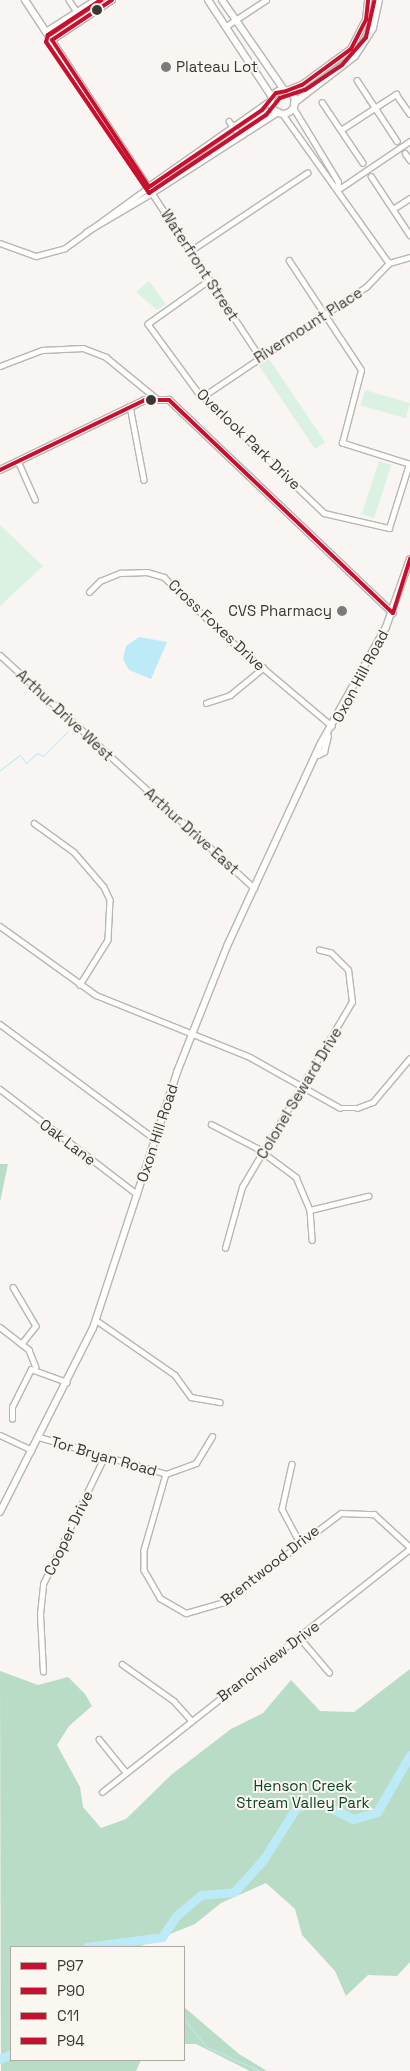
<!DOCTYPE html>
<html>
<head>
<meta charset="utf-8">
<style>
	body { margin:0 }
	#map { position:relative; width:410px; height:2071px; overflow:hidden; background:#f8f5f2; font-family:"Space Grotesk",sans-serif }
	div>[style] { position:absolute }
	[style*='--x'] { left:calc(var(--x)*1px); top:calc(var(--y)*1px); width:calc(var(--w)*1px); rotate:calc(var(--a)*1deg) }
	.green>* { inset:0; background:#dbf2e2; transform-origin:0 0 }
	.forest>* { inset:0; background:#b8dcc5 }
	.water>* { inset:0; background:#bcebf7 }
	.stream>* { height:1px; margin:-0.5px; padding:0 0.5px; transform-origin:0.5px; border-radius:0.5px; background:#bcebf7 }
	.river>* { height:9px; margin:-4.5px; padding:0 4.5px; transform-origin:4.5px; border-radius:4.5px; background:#bcebf7 }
	.roads { filter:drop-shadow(1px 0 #b8b5b3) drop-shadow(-1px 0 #b8b5b3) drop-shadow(0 1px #b8b5b3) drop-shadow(0 -1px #b8b5b3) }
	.street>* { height:4.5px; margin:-2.25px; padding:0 2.25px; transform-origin:2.25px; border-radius:2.25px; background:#fefefd }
	.secondary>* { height:6px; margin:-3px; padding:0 3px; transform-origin:3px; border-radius:3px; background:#fefefd }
	.secondary>.ring { margin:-3px; padding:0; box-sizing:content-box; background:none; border:6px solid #fefefd; border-radius:50% }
	.bus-1>* { height:4px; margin:-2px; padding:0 2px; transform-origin:2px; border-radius:2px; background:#c8102e }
	.bus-2>* { height:4px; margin:-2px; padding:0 2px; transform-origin:2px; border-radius:2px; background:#c8102e }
	.bus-3>* { height:4px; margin:-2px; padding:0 2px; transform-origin:2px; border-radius:2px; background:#c8102e }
	.bus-4>* { height:4px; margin:-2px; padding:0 2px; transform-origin:2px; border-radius:2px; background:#c8102e }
	.dots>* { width:14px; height:14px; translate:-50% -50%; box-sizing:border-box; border:2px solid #faf6f0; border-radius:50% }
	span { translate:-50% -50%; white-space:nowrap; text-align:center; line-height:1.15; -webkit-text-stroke:4px #faf6f0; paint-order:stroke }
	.poi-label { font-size:15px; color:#3a3836 }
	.left { translate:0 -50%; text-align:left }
	.right { translate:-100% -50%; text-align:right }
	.street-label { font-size:15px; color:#3a3836 }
	.park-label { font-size:15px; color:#0b4328 }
	.legend { position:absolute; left:10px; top:1946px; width:175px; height:115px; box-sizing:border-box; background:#faf6f0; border:1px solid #adaaa6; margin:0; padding:6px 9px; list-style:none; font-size:15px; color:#3a3836 }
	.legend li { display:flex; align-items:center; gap:10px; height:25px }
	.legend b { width:25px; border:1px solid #adaaa6 }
</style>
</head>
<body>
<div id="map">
	<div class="green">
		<div style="clip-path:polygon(149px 281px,166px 304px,157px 310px,136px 292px)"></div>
		<div style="left:267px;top:356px;width:104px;height:12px;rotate:56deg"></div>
		<div style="left:365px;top:390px;width:47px;height:16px;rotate:16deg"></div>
		<div style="left:379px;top:461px;width:13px;height:56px;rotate:18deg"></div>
		<div style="clip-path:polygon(0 525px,43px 566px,0 606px)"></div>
	</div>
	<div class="forest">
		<div style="clip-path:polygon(0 1164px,8px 1164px,0 1202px)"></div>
		<div style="clip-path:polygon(410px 1669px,410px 1962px,397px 1976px,368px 1975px,346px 1996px,335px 1971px,302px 1935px,295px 1909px,266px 1883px,221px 1903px,195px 1924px,138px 1947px,11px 1947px,11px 2060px,141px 2060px,136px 2071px,1px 2071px,0 1671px,38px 1685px,68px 1677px,85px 1694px,92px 1706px,69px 1726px,57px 1745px,80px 1787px,83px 1807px,101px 1828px,126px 1819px,171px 1775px,231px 1729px,263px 1713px,291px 1680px,320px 1711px,354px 1712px)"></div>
		<div style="clip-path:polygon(184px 2007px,239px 2054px,267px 2071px,250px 2071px,196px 2044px,184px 2044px)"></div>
	</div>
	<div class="water">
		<div style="clip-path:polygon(139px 637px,167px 642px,151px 679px,129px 670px,123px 659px,126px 646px)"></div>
	</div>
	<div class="stream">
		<div style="--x:0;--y:770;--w:25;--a:-37"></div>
		<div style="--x:20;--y:755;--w:10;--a:53"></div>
		<div style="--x:26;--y:763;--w:15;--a:-42"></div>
		<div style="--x:37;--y:753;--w:7;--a:27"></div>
		<div style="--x:43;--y:756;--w:35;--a:-45"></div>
		<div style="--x:184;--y:2019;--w:36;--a:51"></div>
		<div style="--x:207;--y:2047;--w:58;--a:24.4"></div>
	</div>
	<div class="river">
		<div style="--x:87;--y:1947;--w:76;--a:-7.6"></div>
		<div style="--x:162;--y:1937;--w:27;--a:-56"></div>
		<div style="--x:177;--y:1915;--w:31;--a:-40"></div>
		<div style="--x:201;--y:1895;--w:33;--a:-5"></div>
		<div style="--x:234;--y:1892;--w:43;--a:-47.8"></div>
		<div style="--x:263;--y:1860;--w:62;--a:-57.6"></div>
		<div style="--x:296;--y:1808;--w:21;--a:-19"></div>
		<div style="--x:316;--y:1801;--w:41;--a:25.9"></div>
		<div style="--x:353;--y:1819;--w:25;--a:-16"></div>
		<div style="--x:377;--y:1812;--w:66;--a:-59.9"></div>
		<div style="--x:0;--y:2059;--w:12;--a:-24"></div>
	</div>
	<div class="roads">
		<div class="street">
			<div style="--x:69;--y:0;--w:14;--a:56"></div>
			<div style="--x:225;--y:27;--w:49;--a:-33.4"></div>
			<div style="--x:357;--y:80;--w:73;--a:56.7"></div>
			<div style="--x:322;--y:102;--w:73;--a:56.1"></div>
			<div style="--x:293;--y:107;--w:87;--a:58.7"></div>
			<div style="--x:338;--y:181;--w:8;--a:83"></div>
			<div style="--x:282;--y:113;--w:184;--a:54.5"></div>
			<div style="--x:229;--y:121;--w:17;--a:54"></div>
			<div style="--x:341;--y:130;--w:66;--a:-33.2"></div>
			<div style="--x:396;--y:94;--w:24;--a:55"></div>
			<div style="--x:405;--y:153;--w:9;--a:54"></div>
			<div style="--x:371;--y:176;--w:71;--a:56.5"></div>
			<div style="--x:339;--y:189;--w:86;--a:-34.1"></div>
			<div style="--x:393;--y:209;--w:20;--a:-33"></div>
			<div style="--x:86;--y:232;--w:77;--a:-30.6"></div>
			<div style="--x:152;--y:193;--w:194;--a:56.6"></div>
			<div style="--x:0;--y:243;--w:38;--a:20"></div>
			<div style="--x:36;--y:256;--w:30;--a:-15"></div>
			<div style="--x:65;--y:248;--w:104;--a:-36"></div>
			<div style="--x:190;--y:251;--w:141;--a:-33.7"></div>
			<div style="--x:210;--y:280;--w:76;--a:144.6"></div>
			<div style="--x:148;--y:324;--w:83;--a:53.8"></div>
			<div style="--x:197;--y:391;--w:176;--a:43.8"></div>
			<div style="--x:324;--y:513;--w:67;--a:13"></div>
			<div style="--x:389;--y:528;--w:67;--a:-72.6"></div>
			<div style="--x:409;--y:464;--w:70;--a:-162.6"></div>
			<div style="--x:342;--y:443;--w:75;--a:-75.4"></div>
			<div style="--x:361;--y:370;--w:131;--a:-123.4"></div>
			<div style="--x:0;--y:366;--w:45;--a:-20.9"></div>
			<div style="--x:42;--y:350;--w:41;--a:-2.8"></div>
			<div style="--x:83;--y:348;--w:25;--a:21"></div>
			<div style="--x:106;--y:357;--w:65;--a:39.4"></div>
			<div style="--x:205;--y:395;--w:194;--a:-33.9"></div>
			<div style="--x:366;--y:287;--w:33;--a:-46"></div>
			<div style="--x:389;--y:263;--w:22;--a:-16"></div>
			<div style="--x:130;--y:406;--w:75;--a:79.3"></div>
			<div style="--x:18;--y:461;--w:42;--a:65.9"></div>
			<div style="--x:89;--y:592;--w:16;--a:-45"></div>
			<div style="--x:100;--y:581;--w:22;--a:-22"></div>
			<div style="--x:120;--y:573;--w:27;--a:-2"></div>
			<div style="--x:147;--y:572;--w:18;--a:16"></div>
			<div style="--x:164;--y:577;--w:83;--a:44"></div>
			<div style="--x:224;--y:635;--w:141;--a:40.1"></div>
			<div style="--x:0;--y:655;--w:345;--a:42.5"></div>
			<div style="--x:206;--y:703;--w:25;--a:-18"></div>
			<div style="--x:230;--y:695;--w:43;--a:-39.3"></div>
			<div style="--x:34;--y:823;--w:49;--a:35.9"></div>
			<div style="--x:74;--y:852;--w:46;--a:49.4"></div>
			<div style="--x:104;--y:887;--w:14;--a:65"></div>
			<div style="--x:110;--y:900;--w:40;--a:92.9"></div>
			<div style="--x:108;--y:940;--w:53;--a:121.9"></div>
			<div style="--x:0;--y:926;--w:118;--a:35.7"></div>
			<div style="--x:96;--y:995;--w:166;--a:21.9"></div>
			<div style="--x:250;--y:1057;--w:103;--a:29.5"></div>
			<div style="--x:340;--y:1108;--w:17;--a:0"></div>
			<div style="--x:357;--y:1108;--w:17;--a:-21"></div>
			<div style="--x:373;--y:1102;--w:57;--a:-49.9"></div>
			<div style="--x:0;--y:1024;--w:193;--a:36.6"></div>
			<div style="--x:0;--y:1089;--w:173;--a:37.5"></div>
			<div style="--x:211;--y:1124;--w:52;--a:27.6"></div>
			<div style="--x:257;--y:1148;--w:49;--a:36.6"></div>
			<div style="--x:296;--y:1177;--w:36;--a:67"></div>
			<div style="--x:310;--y:1210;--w:30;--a:86"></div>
			<div style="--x:310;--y:1210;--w:60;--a:-13.6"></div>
			<div style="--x:225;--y:1248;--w:63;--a:-74.4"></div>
			<div style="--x:242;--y:1187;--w:215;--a:-59.3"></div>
			<div style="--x:352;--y:1002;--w:32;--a:-97"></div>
			<div style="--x:348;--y:970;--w:24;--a:-135"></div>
			<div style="--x:331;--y:953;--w:12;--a:-166"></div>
			<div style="--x:13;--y:1287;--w:45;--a:59.5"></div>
			<div style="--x:36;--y:1326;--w:23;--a:128"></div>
			<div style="--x:96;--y:1320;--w:96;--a:34.8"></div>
			<div style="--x:175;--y:1375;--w:27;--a:54"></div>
			<div style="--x:191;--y:1397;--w:29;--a:10"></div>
			<div style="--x:0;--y:1327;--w:37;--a:38"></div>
			<div style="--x:29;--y:1350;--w:18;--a:68"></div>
			<div style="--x:12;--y:1419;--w:12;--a:-90"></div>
			<div style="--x:12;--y:1407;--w:42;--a:-63.4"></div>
			<div style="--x:31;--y:1369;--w:38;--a:20"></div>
			<div style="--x:0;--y:1435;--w:35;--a:25"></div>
			<div style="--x:39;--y:1437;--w:132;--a:16.2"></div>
			<div style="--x:166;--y:1474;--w:32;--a:-20"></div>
			<div style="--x:196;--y:1463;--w:31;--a:-59"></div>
			<div style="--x:292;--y:1464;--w:46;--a:102.5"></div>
			<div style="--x:282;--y:1509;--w:38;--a:62"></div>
			<div style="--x:166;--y:1474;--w:79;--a:106.1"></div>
			<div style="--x:144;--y:1550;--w:20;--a:90"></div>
			<div style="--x:144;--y:1570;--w:32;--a:60"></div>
			<div style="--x:160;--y:1598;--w:30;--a:30"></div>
			<div style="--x:186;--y:1613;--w:37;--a:-16"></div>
			<div style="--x:222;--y:1603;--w:149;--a:-37.1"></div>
			<div style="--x:341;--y:1513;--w:33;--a:2"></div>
			<div style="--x:374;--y:1514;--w:49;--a:42.5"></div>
			<div style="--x:300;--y:1638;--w:45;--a:49.5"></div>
			<div style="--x:122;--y:1664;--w:64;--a:35.4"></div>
			<div style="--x:174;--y:1701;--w:24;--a:48"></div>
			<div style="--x:43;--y:1672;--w:58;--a:-93"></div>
			<div style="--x:40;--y:1614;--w:30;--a:-84"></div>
			<div style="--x:43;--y:1584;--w:141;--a:-64.3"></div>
			<div style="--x:99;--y:1739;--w:41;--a:50.9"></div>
			<div style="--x:102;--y:1792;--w:392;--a:-38.3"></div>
		</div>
		<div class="secondary">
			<div style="--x:25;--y:0;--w:231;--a:56.7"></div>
			<div style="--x:152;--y:193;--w:150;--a:-32.7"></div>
			<div style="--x:208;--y:0;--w:116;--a:56.6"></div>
			<div style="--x:222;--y:0;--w:109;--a:55.4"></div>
			<div style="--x:46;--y:32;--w:59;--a:-32.6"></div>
			<div style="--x:52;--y:40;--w:72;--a:-33.7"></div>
			<div class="ring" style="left:271px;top:90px;width:18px;height:18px"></div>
			<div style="--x:286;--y:91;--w:17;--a:-21"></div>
			<div style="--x:302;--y:85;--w:61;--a:-36.3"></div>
			<div style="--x:351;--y:49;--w:33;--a:-63"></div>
			<div style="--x:366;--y:20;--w:20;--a:-84"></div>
			<div style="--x:294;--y:103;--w:77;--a:-37.6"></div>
			<div style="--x:355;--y:56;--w:33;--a:-57"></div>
			<div style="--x:373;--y:28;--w:29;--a:-78"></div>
			<div style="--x:149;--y:187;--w:149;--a:-35.2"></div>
			<div style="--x:0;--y:470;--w:161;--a:-25.8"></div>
			<div style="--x:145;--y:400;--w:24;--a:0"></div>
			<div style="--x:169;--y:400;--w:309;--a:43.6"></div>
			<div style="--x:318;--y:755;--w:7;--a:-27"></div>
			<div style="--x:324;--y:752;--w:16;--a:-76"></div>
			<div style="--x:0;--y:1512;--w:206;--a:-63.2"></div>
			<div style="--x:93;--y:1328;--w:269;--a:-71.8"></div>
			<div style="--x:177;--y:1072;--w:138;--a:-68.3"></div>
			<div style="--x:228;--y:944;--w:221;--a:-65.2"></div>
			<div style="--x:321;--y:743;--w:133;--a:-60.7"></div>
			<div style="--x:386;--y:627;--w:72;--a:-70.6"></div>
		</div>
	</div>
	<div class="bus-1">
		<div style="--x:0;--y:470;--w:161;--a:-25.8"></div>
		<div style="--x:145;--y:400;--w:24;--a:0"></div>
		<div style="--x:169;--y:400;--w:309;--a:43.6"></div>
		<div style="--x:393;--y:613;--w:57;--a:-72.5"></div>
	</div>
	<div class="bus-2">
		<div style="--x:52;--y:40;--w:176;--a:56.6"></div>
		<div style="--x:52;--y:40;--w:72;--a:-33.7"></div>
		<div style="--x:286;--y:91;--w:17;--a:-21"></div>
		<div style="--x:302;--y:85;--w:61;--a:-36.3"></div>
		<div style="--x:351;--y:49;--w:33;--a:-63"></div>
		<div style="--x:366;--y:20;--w:20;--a:-84"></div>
		<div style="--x:149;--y:187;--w:137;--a:-34.3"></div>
		<div style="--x:262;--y:110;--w:22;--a:-51"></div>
		<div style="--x:276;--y:93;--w:10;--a:-11"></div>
	</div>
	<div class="bus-3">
		<div style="--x:101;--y:0;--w:64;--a:146.6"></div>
		<div style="--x:48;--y:35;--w:7;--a:106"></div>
		<div style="--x:46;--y:42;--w:183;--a:55.7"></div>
		<div style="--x:149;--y:193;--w:141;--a:-33.7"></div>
		<div style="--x:266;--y:115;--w:22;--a:-51"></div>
		<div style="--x:280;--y:98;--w:26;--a:-18"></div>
		<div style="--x:305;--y:90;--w:45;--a:-34"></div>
		<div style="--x:342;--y:65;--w:37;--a:-49"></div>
		<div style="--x:366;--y:37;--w:37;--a:-77"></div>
	</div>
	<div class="bus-4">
		<div style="--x:49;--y:35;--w:63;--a:-33.9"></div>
	</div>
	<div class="dots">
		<div style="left:97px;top:10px;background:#3a3836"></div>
		<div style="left:166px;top:67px;background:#7c7a78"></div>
		<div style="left:151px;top:400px;background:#3a3836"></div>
		<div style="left:342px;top:611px;background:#7c7a78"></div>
	</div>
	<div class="poi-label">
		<span class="left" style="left:176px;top:67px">Plateau Lot</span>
		<span class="right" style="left:332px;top:611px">CVS Pharmacy</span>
	</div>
	<div class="street-label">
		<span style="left:200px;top:265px;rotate:57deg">Waterfront Street</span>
		<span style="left:308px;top:325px;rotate:-33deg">Rivermount Place</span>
		<span style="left:249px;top:439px;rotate:44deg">Overlook Park Drive</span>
		<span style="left:217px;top:625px;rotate:43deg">Cross Foxes Drive</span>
		<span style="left:360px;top:676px;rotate:-62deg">Oxon Hill Road</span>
		<span style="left:65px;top:715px;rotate:43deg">Arthur Drive West</span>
		<span style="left:192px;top:831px;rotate:42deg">Arthur Drive East</span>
		<span style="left:299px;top:1093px;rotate:-59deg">Colonel Seward Drive</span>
		<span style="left:157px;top:1133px;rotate:-72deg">Oxon Hill Road</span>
		<span style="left:68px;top:1142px;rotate:37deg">Oak Lane</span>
		<span style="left:104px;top:1456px;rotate:16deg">Tor Bryan Road</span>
		<span style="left:68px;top:1533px;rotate:-64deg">Cooper Drive</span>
		<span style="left:270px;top:1565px;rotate:-38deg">Brentwood Drive</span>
		<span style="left:268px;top:1661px;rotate:-37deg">Branchview Drive</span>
	</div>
	<div class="park-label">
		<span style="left:303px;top:1794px">Henson Creek<br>Stream Valley Park</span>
	</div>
	<ul class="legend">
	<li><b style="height:6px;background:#c8102e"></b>P97</li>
	<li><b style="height:6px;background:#c8102e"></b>P90</li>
	<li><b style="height:6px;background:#c8102e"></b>C11</li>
	<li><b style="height:6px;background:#c8102e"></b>P94</li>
	</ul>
</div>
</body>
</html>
